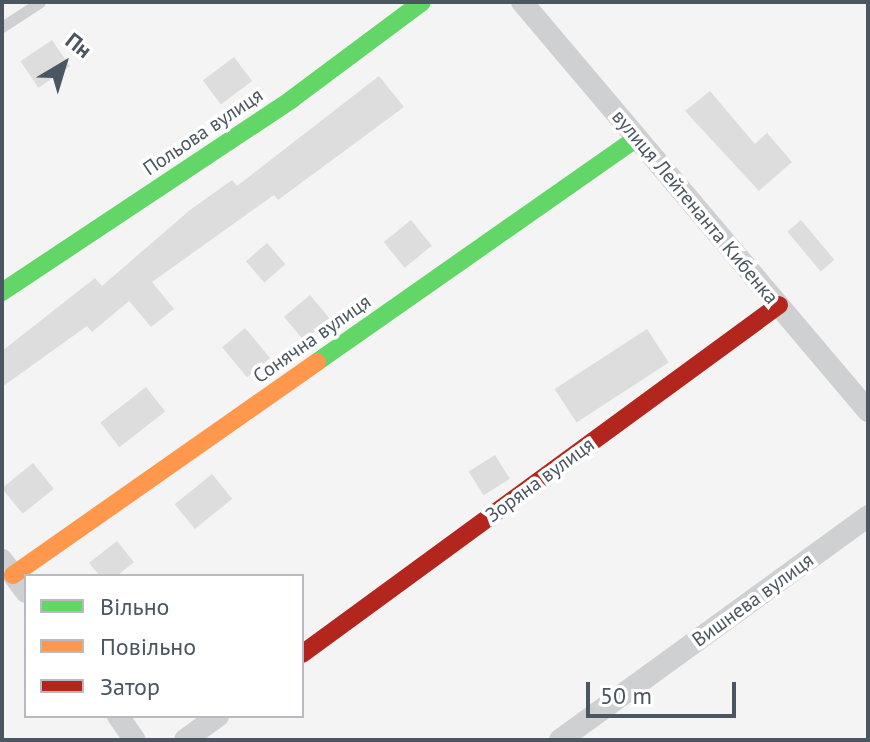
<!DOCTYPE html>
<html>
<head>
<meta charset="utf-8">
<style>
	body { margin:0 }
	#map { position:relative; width:870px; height:742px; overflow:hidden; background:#f4f4f4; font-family:"PT Sans",sans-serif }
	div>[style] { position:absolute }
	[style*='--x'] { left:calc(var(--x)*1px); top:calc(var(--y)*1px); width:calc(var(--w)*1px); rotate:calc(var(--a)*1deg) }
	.building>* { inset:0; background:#ddddde; transform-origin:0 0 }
	.lane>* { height:11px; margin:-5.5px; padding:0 5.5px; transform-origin:5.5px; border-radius:5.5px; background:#ced0d2 }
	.street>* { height:22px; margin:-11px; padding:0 11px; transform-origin:11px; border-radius:11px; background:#ced0d2 }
	.fast>* { height:18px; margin:-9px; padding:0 9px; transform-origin:9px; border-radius:9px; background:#63d668 }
	.slow>* { height:18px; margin:-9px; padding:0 9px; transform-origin:9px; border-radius:9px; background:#ff974d }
	.jam>* { height:18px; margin:-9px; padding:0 9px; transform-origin:9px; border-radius:9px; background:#b3261e }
	span { translate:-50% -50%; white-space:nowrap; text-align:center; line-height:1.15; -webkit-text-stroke:7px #fff; paint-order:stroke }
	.street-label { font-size:20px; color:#4a5661 }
	.frame { position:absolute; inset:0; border:4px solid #4a5661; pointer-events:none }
	.legend { position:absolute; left:24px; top:574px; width:280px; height:144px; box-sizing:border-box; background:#fff; border:2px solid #b7bbc0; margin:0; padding:10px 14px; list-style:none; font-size:24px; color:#4a5661 }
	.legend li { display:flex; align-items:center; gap:16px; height:40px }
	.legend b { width:40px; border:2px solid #b7bbc0 }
	.north { position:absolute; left:24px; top:24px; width:80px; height:80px; -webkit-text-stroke:6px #fff; paint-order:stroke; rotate:38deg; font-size:22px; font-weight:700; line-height:32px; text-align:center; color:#4a5661 }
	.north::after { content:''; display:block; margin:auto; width:28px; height:36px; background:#4a5661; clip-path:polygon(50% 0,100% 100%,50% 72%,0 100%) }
	.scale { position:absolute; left:586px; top:682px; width:150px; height:36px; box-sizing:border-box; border:4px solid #4a5661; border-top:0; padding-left:10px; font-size:24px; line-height:28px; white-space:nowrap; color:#4a5661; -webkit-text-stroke:6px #fff; paint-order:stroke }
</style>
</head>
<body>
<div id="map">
	<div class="building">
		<div style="left:52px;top:40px;width:32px;height:38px;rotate:56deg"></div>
		<div style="left:234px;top:57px;width:30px;height:39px;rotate:53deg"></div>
		<div style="clip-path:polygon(379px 76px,404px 107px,278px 200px,274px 195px,152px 282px,174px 309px,151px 327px,129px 301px,92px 332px,87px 326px,2px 387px,2px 351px,95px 278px,102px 286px,190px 210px,232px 180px,237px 186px)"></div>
		<div style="clip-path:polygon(710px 91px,755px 144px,767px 133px,792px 162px,759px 191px,685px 111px)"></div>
		<div style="left:411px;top:220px;width:33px;height:35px;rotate:51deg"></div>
		<div style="left:801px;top:220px;width:52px;height:18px;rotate:50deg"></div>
		<div style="left:267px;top:243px;width:28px;height:28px;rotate:49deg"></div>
		<div style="left:310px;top:295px;width:31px;height:34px;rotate:50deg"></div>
		<div style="left:245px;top:328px;width:39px;height:30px;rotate:50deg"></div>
		<div style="left:647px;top:329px;width:40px;height:110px;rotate:57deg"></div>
		<div style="left:146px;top:387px;width:31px;height:58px;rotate:52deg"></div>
		<div style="left:495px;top:455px;width:28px;height:31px;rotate:58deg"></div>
		<div style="left:33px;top:463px;width:33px;height:40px;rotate:51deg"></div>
		<div style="left:212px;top:474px;width:32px;height:48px;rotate:51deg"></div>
		<div style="clip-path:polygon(117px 541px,134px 562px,117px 576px,100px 576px,89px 563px)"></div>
	</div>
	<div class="lane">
		<div style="--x:2;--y:27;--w:45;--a:-33.3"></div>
	</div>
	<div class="street">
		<div style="--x:522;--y:2;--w:536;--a:49.77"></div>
		<div style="--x:2;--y:560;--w:40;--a:53"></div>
		<div style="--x:118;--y:716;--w:29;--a:55"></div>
		<div style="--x:185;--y:740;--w:41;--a:-36"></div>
		<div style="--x:560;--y:740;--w:381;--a:-36"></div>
	</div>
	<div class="fast">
		<div style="--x:2;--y:292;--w:348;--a:-33.6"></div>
		<div style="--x:292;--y:99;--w:162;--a:-36.7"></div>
		<div style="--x:317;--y:362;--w:389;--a:-35"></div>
	</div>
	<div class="slow">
		<div style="--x:13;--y:575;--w:371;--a:-35"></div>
	</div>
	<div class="jam">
		<div style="--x:302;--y:654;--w:591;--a:-36.19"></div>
	</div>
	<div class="street-label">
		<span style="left:203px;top:132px;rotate:-34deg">Польова вулиця</span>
		<span style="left:695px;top:207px;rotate:50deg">вулиця Лейтенанта Кибенка</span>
		<span style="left:312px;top:339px;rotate:-35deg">Сонячна вулиця</span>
		<span style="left:540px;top:480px;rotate:-36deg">Зоряна вулиця</span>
		<span style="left:753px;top:600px;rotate:-36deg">Вишнева вулиця</span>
	</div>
	<div class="frame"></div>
	<ul class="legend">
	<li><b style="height:10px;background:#63d668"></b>Вільно</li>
	<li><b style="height:10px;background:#ff974d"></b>Повільно</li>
	<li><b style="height:10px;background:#b3261e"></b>Затор</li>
	</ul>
	<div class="north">Пн</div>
	<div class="scale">50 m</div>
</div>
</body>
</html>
